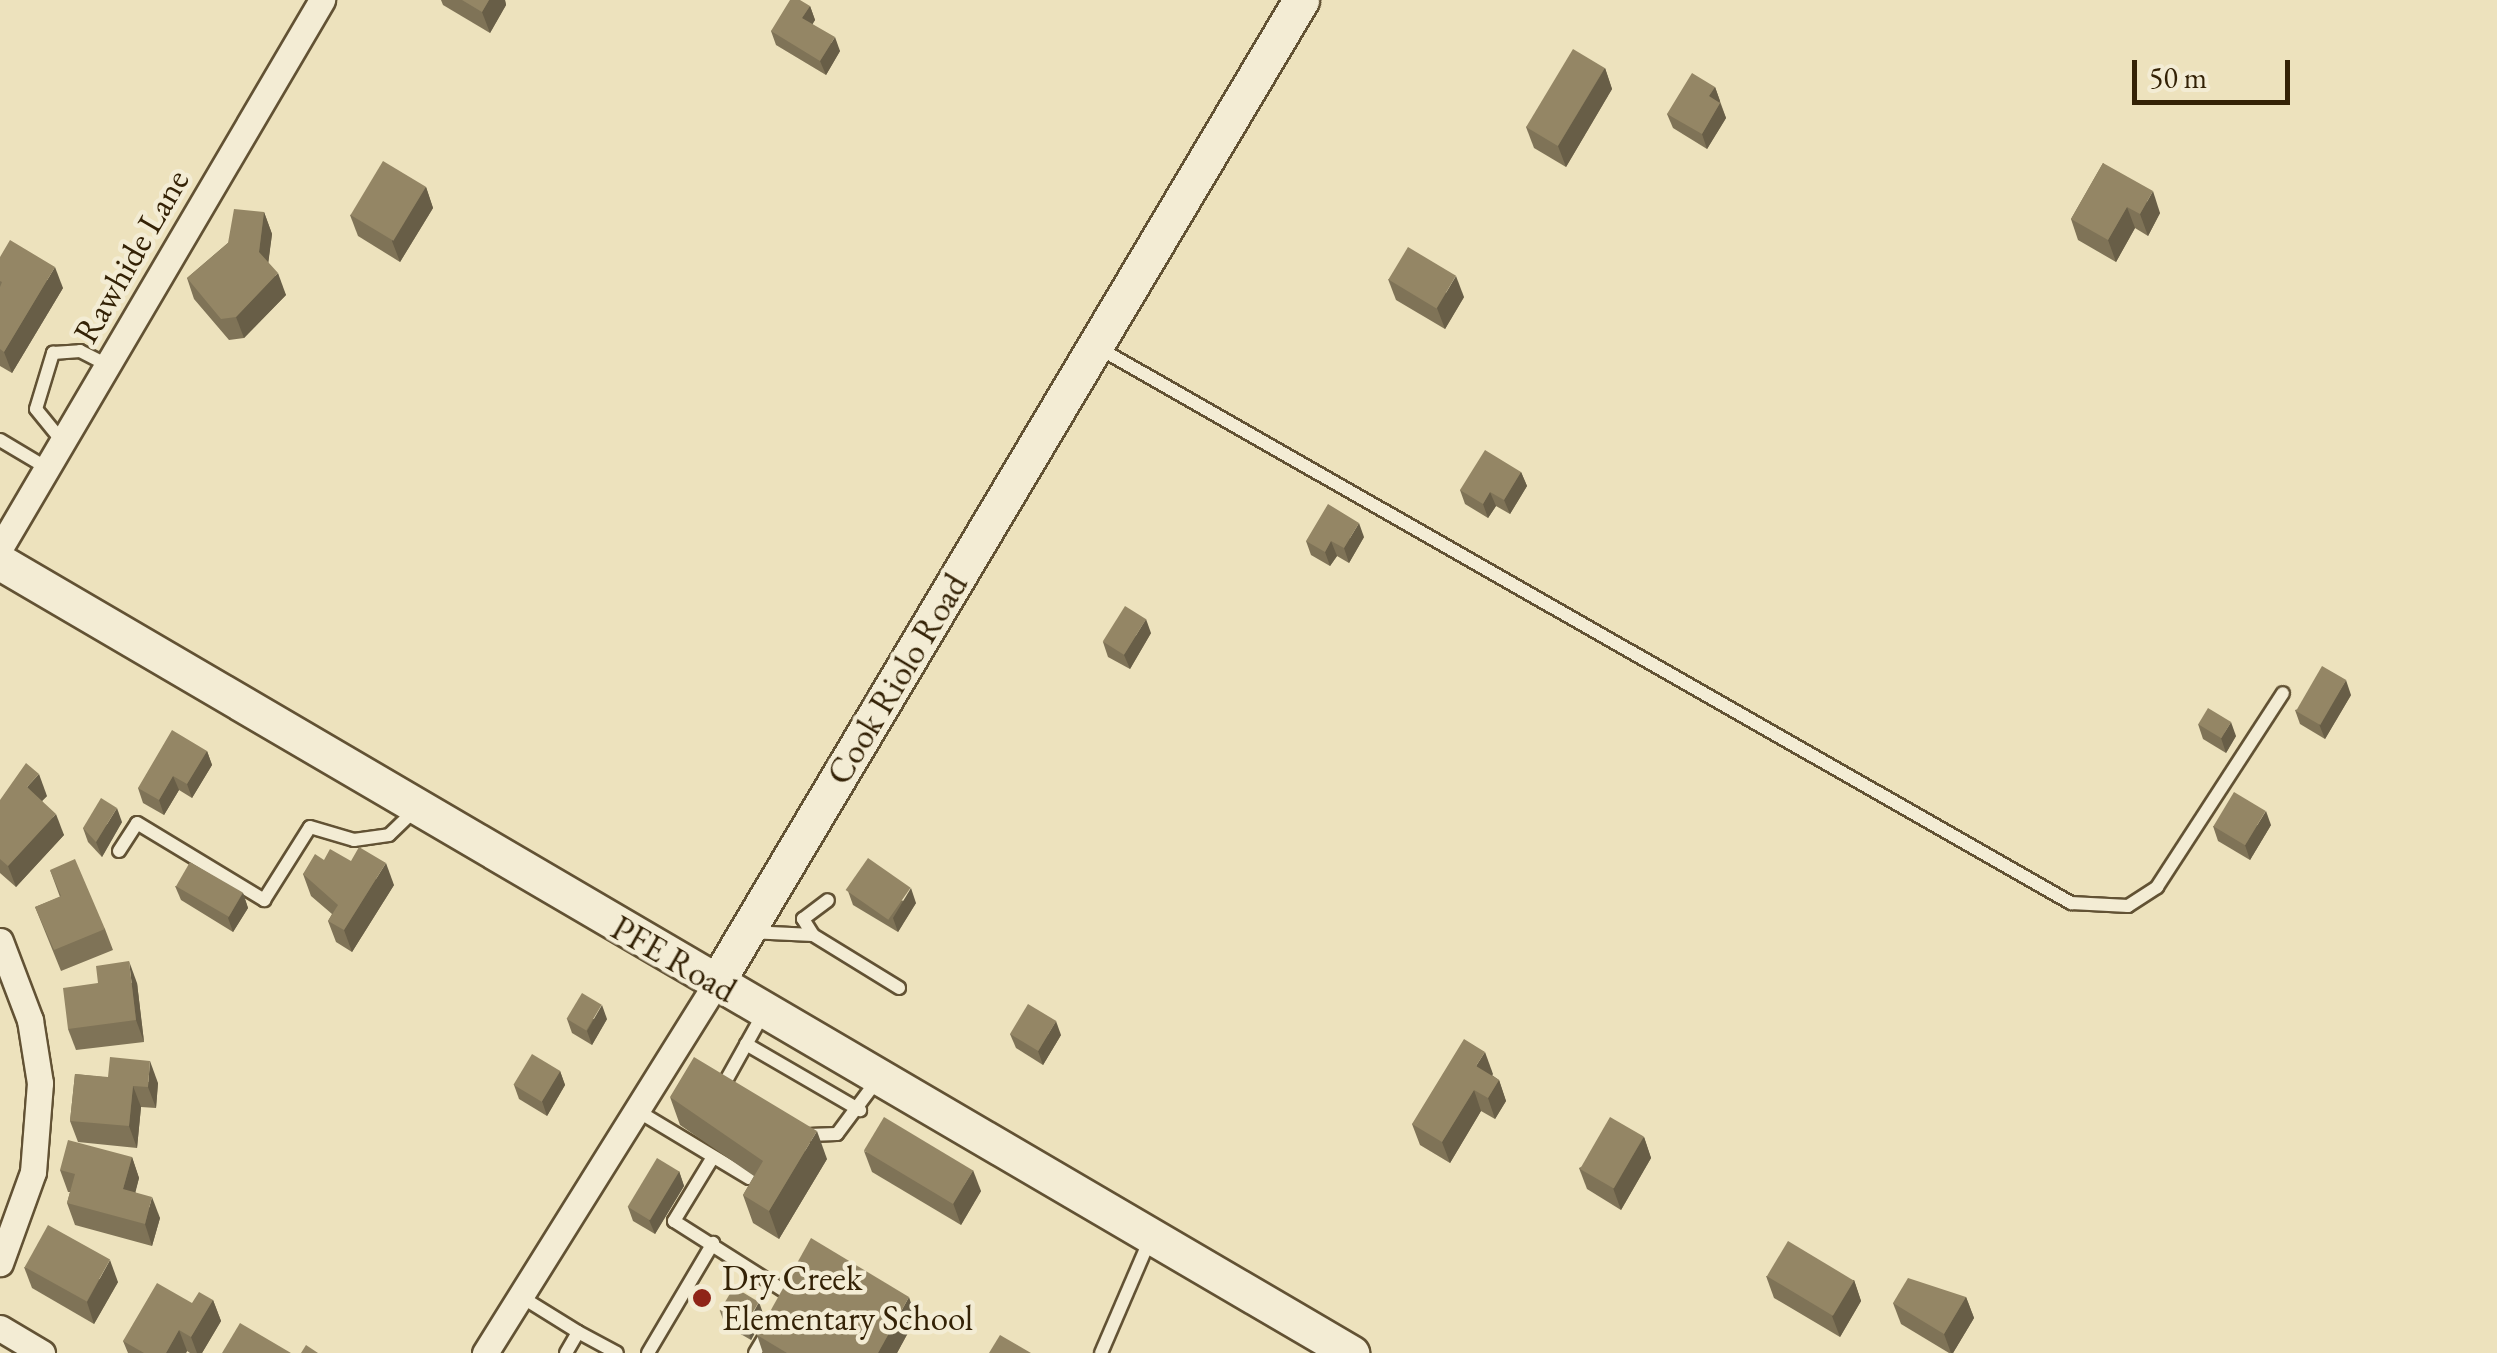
<!DOCTYPE html>
<html>
<head>
<meta charset="utf-8">
<style>
	body { margin:0 }
	#map { position:relative; width:2497px; height:1353px; overflow:hidden; background:#ede2bd; font-family:"EB Garamond",serif }
	div>[style] { position:absolute }
	[style*='--x'] { left:calc(var(--x)*1px); top:calc(var(--y)*1px); width:calc(var(--w)*1px); rotate:calc(var(--a)*1deg) }
	.roads { filter:drop-shadow(2px 0 #625234) drop-shadow(-2px 0 #625234) drop-shadow(0 2px #625234) drop-shadow(0 -2px #625234) }
	.lane>* { height:12px; margin:-6px; padding:0 6px; transform-origin:6px; border-radius:6px; background:#f3ecd4 }
	.street>* { height:25px; margin:-12.5px; padding:0 12.5px; transform-origin:12.5px; border-radius:12.5px; background:#f3ecd4 }
	.secondary>* { height:35px; margin:-17.5px; padding:0 17.5px; transform-origin:17.5px; border-radius:17.5px; background:#f3ecd4 }
	.wall>* { inset:0; background:#7f7357 }
	.shaded-wall>* { inset:0; background:#685e47 }
	.building>* { inset:0; background:#948665; transform-origin:0 0 }
	.dots>* { width:28px; height:28px; translate:-50% -50%; box-sizing:border-box; border:5px solid #f3ecd4; border-radius:50% }
	span { translate:-50% -50%; white-space:nowrap; text-align:center; line-height:1.15; -webkit-text-stroke:9px #f3ecd4; paint-order:stroke }
	.street-label { font-size:35px; color:#342206 }
	.poi-label { font-size:35px; color:#342206 }
	.left { translate:0 -50%; text-align:left }
	.scale { position:absolute; left:2132px; top:60px; width:158px; height:45px; box-sizing:border-box; border:5px solid #342206; border-top:0; padding-left:12px; font-size:30px; line-height:35px; white-space:nowrap; color:#342206; -webkit-text-stroke:8px #f3ecd4; paint-order:stroke }
</style>
</head>
<body>
<div id="map">
	<div class="roads">
		<div class="lane">
			<div style="--x:1097;--y:347;--w:1122;--a:29.72"></div>
			<div style="--x:2071;--y:903;--w:57;--a:3"></div>
			<div style="--x:2128;--y:906;--w:35;--a:-33"></div>
			<div style="--x:2157;--y:887;--w:231;--a:-57"></div>
			<div style="--x:0;--y:440;--w:55;--a:30.8"></div>
			<div style="--x:62;--y:441;--w:41;--a:-129.1"></div>
			<div style="--x:36;--y:409;--w:59;--a:-73.1"></div>
			<div style="--x:53;--y:353;--w:27;--a:-4"></div>
			<div style="--x:80;--y:351;--w:30;--a:27"></div>
			<div style="--x:119;--y:851;--w:33;--a:-57"></div>
			<div style="--x:137;--y:823;--w:149;--a:31.2"></div>
			<div style="--x:264;--y:900;--w:86;--a:-57.8"></div>
			<div style="--x:310;--y:827;--w:46;--a:16.5"></div>
			<div style="--x:354;--y:840;--w:35;--a:-8"></div>
			<div style="--x:389;--y:835;--w:36;--a:-44"></div>
			<div style="--x:749;--y:932;--w:64;--a:2.7"></div>
			<div style="--x:813;--y:935;--w:101;--a:31.6"></div>
			<div style="--x:813;--y:935;--w:19;--a:-122"></div>
			<div style="--x:803;--y:919;--w:31;--a:-37"></div>
			<div style="--x:746;--y:1044;--w:132;--a:30.1"></div>
			<div style="--x:730;--y:1090;--w:8;--a:-150"></div>
			<div style="--x:723;--y:1086;--w:82;--a:-60.9"></div>
			<div style="--x:636;--y:1110;--w:132;--a:31"></div>
			<div style="--x:808;--y:1135;--w:29;--a:-2"></div>
			<div style="--x:837;--y:1134;--w:69;--a:-53.3"></div>
			<div style="--x:713;--y:1157;--w:75;--a:121.4"></div>
			<div style="--x:674;--y:1221;--w:136;--a:32.4"></div>
			<div style="--x:520;--y:1296;--w:68;--a:31.8"></div>
			<div style="--x:566;--y:1353;--w:24;--a:-60"></div>
			<div style="--x:578;--y:1332;--w:44;--a:28.3"></div>
			<div style="--x:648;--y:1353;--w:128;--a:-59.4"></div>
			<div style="--x:755;--y:1353;--w:23;--a:-59"></div>
			<div style="--x:1101;--y:1353;--w:124;--a:-66.7"></div>
		</div>
		<div class="street">
			<div style="--x:0;--y:548;--w:636;--a:-59.56"></div>
			<div style="--x:0;--y:941;--w:85;--a:69.2"></div>
			<div style="--x:30;--y:1020;--w:64;--a:81"></div>
			<div style="--x:40;--y:1083;--w:89;--a:94.5"></div>
			<div style="--x:33;--y:1172;--w:97;--a:109.9"></div>
			<div style="--x:0;--y:1328;--w:49;--a:30.8"></div>
			<div style="--x:485;--y:1353;--w:436;--a:-58"></div>
		</div>
		<div class="secondary">
			<div style="--x:0;--y:562;--w:1566;--a:30.35"></div>
			<div style="--x:716;--y:983;--w:1144;--a:-59.24"></div>
		</div>
	</div>
	<div class="wall">
		<div style="clip-path:polygon(441px 0,505px 0,506px 5px,490px 33px,443px 5px)"></div>
		<div style="clip-path:polygon(810px 6px,815px 20px,812px 24px,840px 51px,826px 75px,776px 45px,771px 31px)"></div>
		<div style="clip-path:polygon(1605px 68px,1612px 89px,1566px 167px,1534px 148px,1526px 127px)"></div>
		<div style="clip-path:polygon(1715px 87px,1726px 118px,1707px 149px,1673px 128px,1667px 114px)"></div>
		<div style="clip-path:polygon(2103px 163px,2160px 213px,2148px 236px,2135px 228px,2116px 262px,2078px 240px,2071px 219px)"></div>
		<div style="clip-path:polygon(426px 187px,433px 208px,400px 262px,358px 236px,350px 215px)"></div>
		<div style="clip-path:polygon(264px 212px,272px 234px,268px 263px,286px 295px,244px 338px,229px 340px,194px 299px,187px 278px)"></div>
		<div style="clip-path:polygon(0 257px,63px 288px,12px 373px,0 366px)"></div>
		<div style="clip-path:polygon(1388px 279px,1464px 297px,1445px 329px,1396px 300px)"></div>
		<div style="clip-path:polygon(1521px 472px,1527px 486px,1510px 514px,1496px 506px,1488px 518px,1465px 504px,1460px 490px)"></div>
		<div style="clip-path:polygon(1364px 537px,1349px 563px,1337px 556px,1330px 566px,1311px 555px,1306px 541px)"></div>
		<div style="clip-path:polygon(1151px 633px,1130px 669px,1108px 657px,1103px 642px)"></div>
		<div style="clip-path:polygon(2351px 695px,2325px 739px,2300px 724px,2295px 710px)"></div>
		<div style="clip-path:polygon(2198px 724px,2236px 736px,2226px 753px,2203px 739px)"></div>
		<div style="clip-path:polygon(207px 751px,212px 765px,192px 798px,179px 790px,164px 815px,143px 803px,138px 788px)"></div>
		<div style="clip-path:polygon(47px 796px,42px 801px,64px 835px,16px 887px,0 873px,0 800px)"></div>
		<div style="clip-path:polygon(122px 822px,102px 857px,88px 842px,83px 828px)"></div>
		<div style="clip-path:polygon(2271px 825px,2250px 860px,2218px 841px,2213px 826px)"></div>
		<div style="clip-path:polygon(324px 860px,394px 885px,352px 952px,336px 942px,328px 921px,332px 914px,311px 896px,303px 874px)"></div>
		<div style="clip-path:polygon(50px 870px,105px 929px,113px 950px,61px 971px,35px 907px,60px 897px)"></div>
		<div style="clip-path:polygon(175px 886px,243px 893px,248px 908px,233px 932px,181px 900px)"></div>
		<div style="clip-path:polygon(848px 891px,916px 903px,898px 932px,853px 905px)"></div>
		<div style="clip-path:polygon(98px 983px,137px 983px,144px 1042px,76px 1050px,68px 1029px)"></div>
		<div style="clip-path:polygon(567px 1019px,607px 1019px,592px 1045px,572px 1033px)"></div>
		<div style="clip-path:polygon(1010px 1034px,1061px 1035px,1043px 1065px,1016px 1048px)"></div>
		<div style="clip-path:polygon(560px 1071px,565px 1085px,547px 1116px,519px 1099px,514px 1085px)"></div>
		<div style="clip-path:polygon(75px 1074px,158px 1083px,156px 1108px,141px 1107px,137px 1148px,78px 1142px,70px 1121px)"></div>
		<div style="clip-path:polygon(1493px 1074px,1492px 1075px,1499px 1080px,1506px 1101px,1495px 1119px,1481px 1111px,1450px 1163px,1420px 1145px,1412px 1124px)"></div>
		<div style="clip-path:polygon(670px 1097px,827px 1159px,779px 1239px,753px 1223px,743px 1195px,754px 1176px,680px 1125px)"></div>
		<div style="clip-path:polygon(1644px 1137px,1651px 1158px,1621px 1210px,1587px 1189px,1579px 1168px)"></div>
		<div style="clip-path:polygon(864px 1151px,981px 1191px,961px 1225px,872px 1172px)"></div>
		<div style="clip-path:polygon(132px 1157px,139px 1178px,135px 1192px,160px 1218px,152px 1246px,75px 1225px,67px 1203px,70px 1192px,68px 1192px,60px 1170px)"></div>
		<div style="clip-path:polygon(679px 1171px,684px 1186px,655px 1234px,633px 1221px,628px 1207px)"></div>
		<div style="clip-path:polygon(24px 1267px,118px 1282px,94px 1324px,32px 1288px)"></div>
		<div style="clip-path:polygon(1766px 1276px,1854px 1280px,1861px 1301px,1840px 1337px,1774px 1298px)"></div>
		<div style="clip-path:polygon(1966px 1297px,1974px 1318px,1953px 1353px,1949px 1353px,1901px 1324px,1893px 1303px)"></div>
		<div style="clip-path:polygon(213px 1300px,221px 1321px,202px 1353px,190px 1353px,187px 1351px,186px 1353px,128px 1353px,123px 1341px,192px 1303px)"></div>
		<div style="clip-path:polygon(720px 1311px,764px 1316px,751px 1340px,725px 1325px)"></div>
		<div style="clip-path:polygon(916px 1318px,897px 1353px,763px 1353px,757px 1335px)"></div>
	</div>
	<div class="shaded-wall">
		<div style="clip-path:polygon(489px 0,505px 0,506px 5px,490px 33px,482px 12px)"></div>
		<div style="clip-path:polygon(810px 6px,815px 20px,808px 32px,802px 18px)"></div>
		<div style="clip-path:polygon(835px 37px,840px 51px,826px 75px,820px 61px)"></div>
		<div style="clip-path:polygon(1605px 68px,1612px 89px,1566px 167px,1558px 146px)"></div>
		<div style="clip-path:polygon(1715px 87px,1720px 101px,1714px 111px,1709px 96px)"></div>
		<div style="clip-path:polygon(1720px 103px,1726px 118px,1707px 149px,1702px 134px)"></div>
		<div style="clip-path:polygon(426px 187px,433px 208px,400px 262px,392px 241px)"></div>
		<div style="clip-path:polygon(2153px 191px,2160px 213px,2148px 236px,2140px 214px)"></div>
		<div style="clip-path:polygon(2127px 207px,2135px 228px,2116px 262px,2108px 240px)"></div>
		<div style="clip-path:polygon(264px 212px,272px 234px,267px 273px,259px 252px)"></div>
		<div style="clip-path:polygon(55px 267px,63px 288px,12px 373px,4px 352px)"></div>
		<div style="clip-path:polygon(278px 273px,286px 295px,244px 338px,236px 317px)"></div>
		<div style="clip-path:polygon(1456px 276px,1464px 297px,1445px 329px,1437px 308px)"></div>
		<div style="clip-path:polygon(1521px 472px,1527px 486px,1510px 514px,1504px 500px)"></div>
		<div style="clip-path:polygon(1490px 492px,1496px 506px,1488px 518px,1483px 504px)"></div>
		<div style="clip-path:polygon(1359px 523px,1364px 537px,1349px 563px,1344px 548px)"></div>
		<div style="clip-path:polygon(1331px 541px,1337px 556px,1330px 566px,1325px 552px)"></div>
		<div style="clip-path:polygon(1146px 619px,1151px 633px,1130px 669px,1124px 655px)"></div>
		<div style="clip-path:polygon(2346px 680px,2351px 695px,2325px 739px,2319px 724px)"></div>
		<div style="clip-path:polygon(2231px 722px,2236px 736px,2226px 753px,2221px 738px)"></div>
		<div style="clip-path:polygon(207px 751px,212px 765px,192px 798px,187px 784px)"></div>
		<div style="clip-path:polygon(39px 774px,47px 796px,35px 808px,27px 787px)"></div>
		<div style="clip-path:polygon(173px 776px,179px 790px,164px 815px,159px 800px)"></div>
		<div style="clip-path:polygon(117px 808px,122px 822px,102px 857px,96px 842px)"></div>
		<div style="clip-path:polygon(2266px 811px,2271px 825px,2250px 860px,2245px 845px)"></div>
		<div style="clip-path:polygon(56px 814px,64px 835px,16px 887px,8px 866px)"></div>
		<div style="clip-path:polygon(386px 863px,394px 885px,352px 952px,344px 930px)"></div>
		<div style="clip-path:polygon(911px 888px,916px 903px,898px 932px,893px 918px)"></div>
		<div style="clip-path:polygon(243px 893px,248px 908px,233px 932px,228px 918px)"></div>
		<div style="clip-path:polygon(129px 961px,137px 983px,144px 1042px,136px 1020px)"></div>
		<div style="clip-path:polygon(602px 1005px,607px 1019px,592px 1045px,587px 1031px)"></div>
		<div style="clip-path:polygon(1056px 1021px,1061px 1035px,1043px 1065px,1038px 1051px)"></div>
		<div style="clip-path:polygon(1485px 1052px,1493px 1074px,1484px 1088px,1476px 1066px)"></div>
		<div style="clip-path:polygon(150px 1061px,158px 1083px,156px 1108px,148px 1087px)"></div>
		<div style="clip-path:polygon(560px 1071px,565px 1085px,547px 1116px,542px 1101px)"></div>
		<div style="clip-path:polygon(1499px 1080px,1506px 1101px,1495px 1119px,1488px 1098px)"></div>
		<div style="clip-path:polygon(133px 1086px,141px 1107px,137px 1148px,129px 1126px)"></div>
		<div style="clip-path:polygon(1474px 1090px,1481px 1111px,1450px 1163px,1442px 1142px)"></div>
		<div style="clip-path:polygon(817px 1131px,827px 1159px,779px 1239px,769px 1211px)"></div>
		<div style="clip-path:polygon(1644px 1137px,1651px 1158px,1621px 1210px,1613px 1188px)"></div>
		<div style="clip-path:polygon(132px 1157px,139px 1178px,131px 1210px,123px 1189px)"></div>
		<div style="clip-path:polygon(973px 1170px,981px 1191px,961px 1225px,953px 1203px)"></div>
		<div style="clip-path:polygon(679px 1171px,684px 1186px,655px 1234px,649px 1220px)"></div>
		<div style="clip-path:polygon(152px 1197px,160px 1218px,152px 1246px,145px 1224px)"></div>
		<div style="clip-path:polygon(110px 1260px,118px 1282px,94px 1324px,87px 1302px)"></div>
		<div style="clip-path:polygon(1854px 1280px,1861px 1301px,1840px 1337px,1832px 1316px)"></div>
		<div style="clip-path:polygon(909px 1297px,916px 1318px,897px 1353px,878px 1353px)"></div>
		<div style="clip-path:polygon(1966px 1297px,1974px 1318px,1953px 1353px,1951px 1353px,1944px 1334px)"></div>
		<div style="clip-path:polygon(213px 1300px,221px 1321px,202px 1353px,197px 1353px,191px 1337px)"></div>
		<div style="clip-path:polygon(759px 1302px,764px 1316px,751px 1340px,746px 1326px)"></div>
		<div style="clip-path:polygon(179px 1330px,187px 1351px,186px 1353px,166px 1353px)"></div>
	</div>
	<div class="building">
		<div style="clip-path:polygon(462px 0,489px 0,482px 12px)"></div>
		<div style="clip-path:polygon(790px 0,800px 0,810px 6px,802px 18px,835px 37px,820px 61px,771px 31px)"></div>
		<div style="left:1573px;top:49px;width:37px;height:91px;rotate:31deg"></div>
		<div style="clip-path:polygon(1692px 73px,1715px 87px,1709px 96px,1720px 103px,1702px 134px,1667px 114px)"></div>
		<div style="left:383px;top:161px;width:50px;height:63px;rotate:31deg"></div>
		<div style="clip-path:polygon(2103px 163px,2153px 191px,2140px 214px,2127px 207px,2108px 240px,2071px 219px)"></div>
		<div style="clip-path:polygon(234px 209px,264px 212px,259px 252px,278px 273px,236px 317px,221px 319px,187px 278px,228px 243px)"></div>
		<div style="clip-path:polygon(10px 240px,55px 267px,4px 352px,0 349px,0 287px,2px 282px,0 281px,0 257px)"></div>
		<div style="left:1408px;top:247px;width:56px;height:38px;rotate:31deg"></div>
		<div style="clip-path:polygon(1485px 450px,1521px 472px,1504px 500px,1490px 492px,1483px 504px,1460px 490px)"></div>
		<div style="clip-path:polygon(1328px 504px,1359px 523px,1344px 548px,1331px 541px,1325px 552px,1306px 541px)"></div>
		<div style="left:1125px;top:606px;width:25px;height:42px;rotate:32deg"></div>
		<div style="left:2322px;top:666px;width:28px;height:52px;rotate:30deg"></div>
		<div style="left:2208px;top:708px;width:27px;height:19px;rotate:31deg"></div>
		<div style="clip-path:polygon(172px 730px,207px 751px,187px 784px,173px 776px,159px 800px,138px 788px)"></div>
		<div style="clip-path:polygon(26px 763px,39px 774px,27px 787px,56px 814px,8px 866px,0 859px,0 800px)"></div>
		<div style="left:2234px;top:792px;width:37px;height:40px;rotate:31deg"></div>
		<div style="clip-path:polygon(101px 798px,117px 808px,96px 842px,83px 828px)"></div>
		<div style="clip-path:polygon(359px 847px,386px 863px,344px 930px,328px 921px,338px 905px,303px 874px,315px 854px,324px 860px,330px 849px,351px 861px)"></div>
		<div style="left:868px;top:858px;width:52px;height:39px;rotate:35deg"></div>
		<div style="clip-path:polygon(75px 859px,105px 929px,54px 950px,35px 907px,61px 896px,50px 870px)"></div>
		<div style="left:190px;top:862px;width:61px;height:28px;rotate:30deg"></div>
		<div style="clip-path:polygon(129px 961px,136px 1020px,68px 1029px,63px 988px,98px 983px,96px 966px)"></div>
		<div style="left:582px;top:993px;width:23px;height:30px;rotate:31deg"></div>
		<div style="left:1028px;top:1004px;width:33px;height:35px;rotate:31deg"></div>
		<div style="clip-path:polygon(1464px 1039px,1485px 1052px,1476px 1066px,1499px 1080px,1488px 1098px,1474px 1090px,1442px 1142px,1412px 1124px)"></div>
		<div style="left:532px;top:1054px;width:33px;height:36px;rotate:31deg"></div>
		<div style="clip-path:polygon(110px 1057px,150px 1061px,148px 1087px,133px 1086px,129px 1126px,70px 1121px,75px 1074px,108px 1077px)"></div>
		<div style="clip-path:polygon(694px 1057px,817px 1131px,769px 1211px,743px 1195px,763px 1161px,670px 1097px)"></div>
		<div style="left:884px;top:1117px;width:104px;height:39px;rotate:31deg"></div>
		<div style="left:1610px;top:1117px;width:39px;height:60px;rotate:30deg"></div>
		<div style="clip-path:polygon(68px 1140px,132px 1157px,123px 1189px,152px 1197px,145px 1224px,67px 1203px,75px 1174px,60px 1170px)"></div>
		<div style="left:657px;top:1158px;width:26px;height:57px;rotate:31deg"></div>
		<div style="left:48px;top:1225px;width:71px;height:48px;rotate:29deg"></div>
		<div style="clip-path:polygon(811px 1238px,909px 1297px,878px 1353px,787px 1353px,757px 1335px)"></div>
		<div style="left:1788px;top:1241px;width:77px;height:41px;rotate:31deg"></div>
		<div style="clip-path:polygon(1908px 1278px,1966px 1297px,1944px 1334px,1893px 1303px)"></div>
		<div style="clip-path:polygon(157px 1283px,192px 1303px,199px 1292px,213px 1300px,191px 1337px,179px 1330px,166px 1353px,144px 1353px,123px 1341px)"></div>
		<div style="left:734px;top:1287px;width:29px;height:28px;rotate:31deg"></div>
		<div style="clip-path:polygon(240px 1323px,291px 1353px,222px 1353px)"></div>
		<div style="clip-path:polygon(1000px 1335px,1031px 1353px,989px 1353px)"></div>
		<div style="clip-path:polygon(306px 1345px,318px 1353px,301px 1353px)"></div>
	</div>
	<div class="dots">
		<div style="left:702px;top:1298px;background:#8f2418"></div>
	</div>
	<div class="street-label">
		<span style="left:131px;top:256px;rotate:-60deg">Rawhide Lane</span>
		<span style="left:897px;top:679px;rotate:-59deg">Cook Riolo Road</span>
		<span style="left:674px;top:959px;rotate:30deg">PFE Road</span>
	</div>
	<div class="poi-label">
		<span class="left" style="left:722px;top:1298px">Dry Creek<br>Elementary School</span>
	</div>
	<div class="scale">50 m</div>
</div>
</body>
</html>
